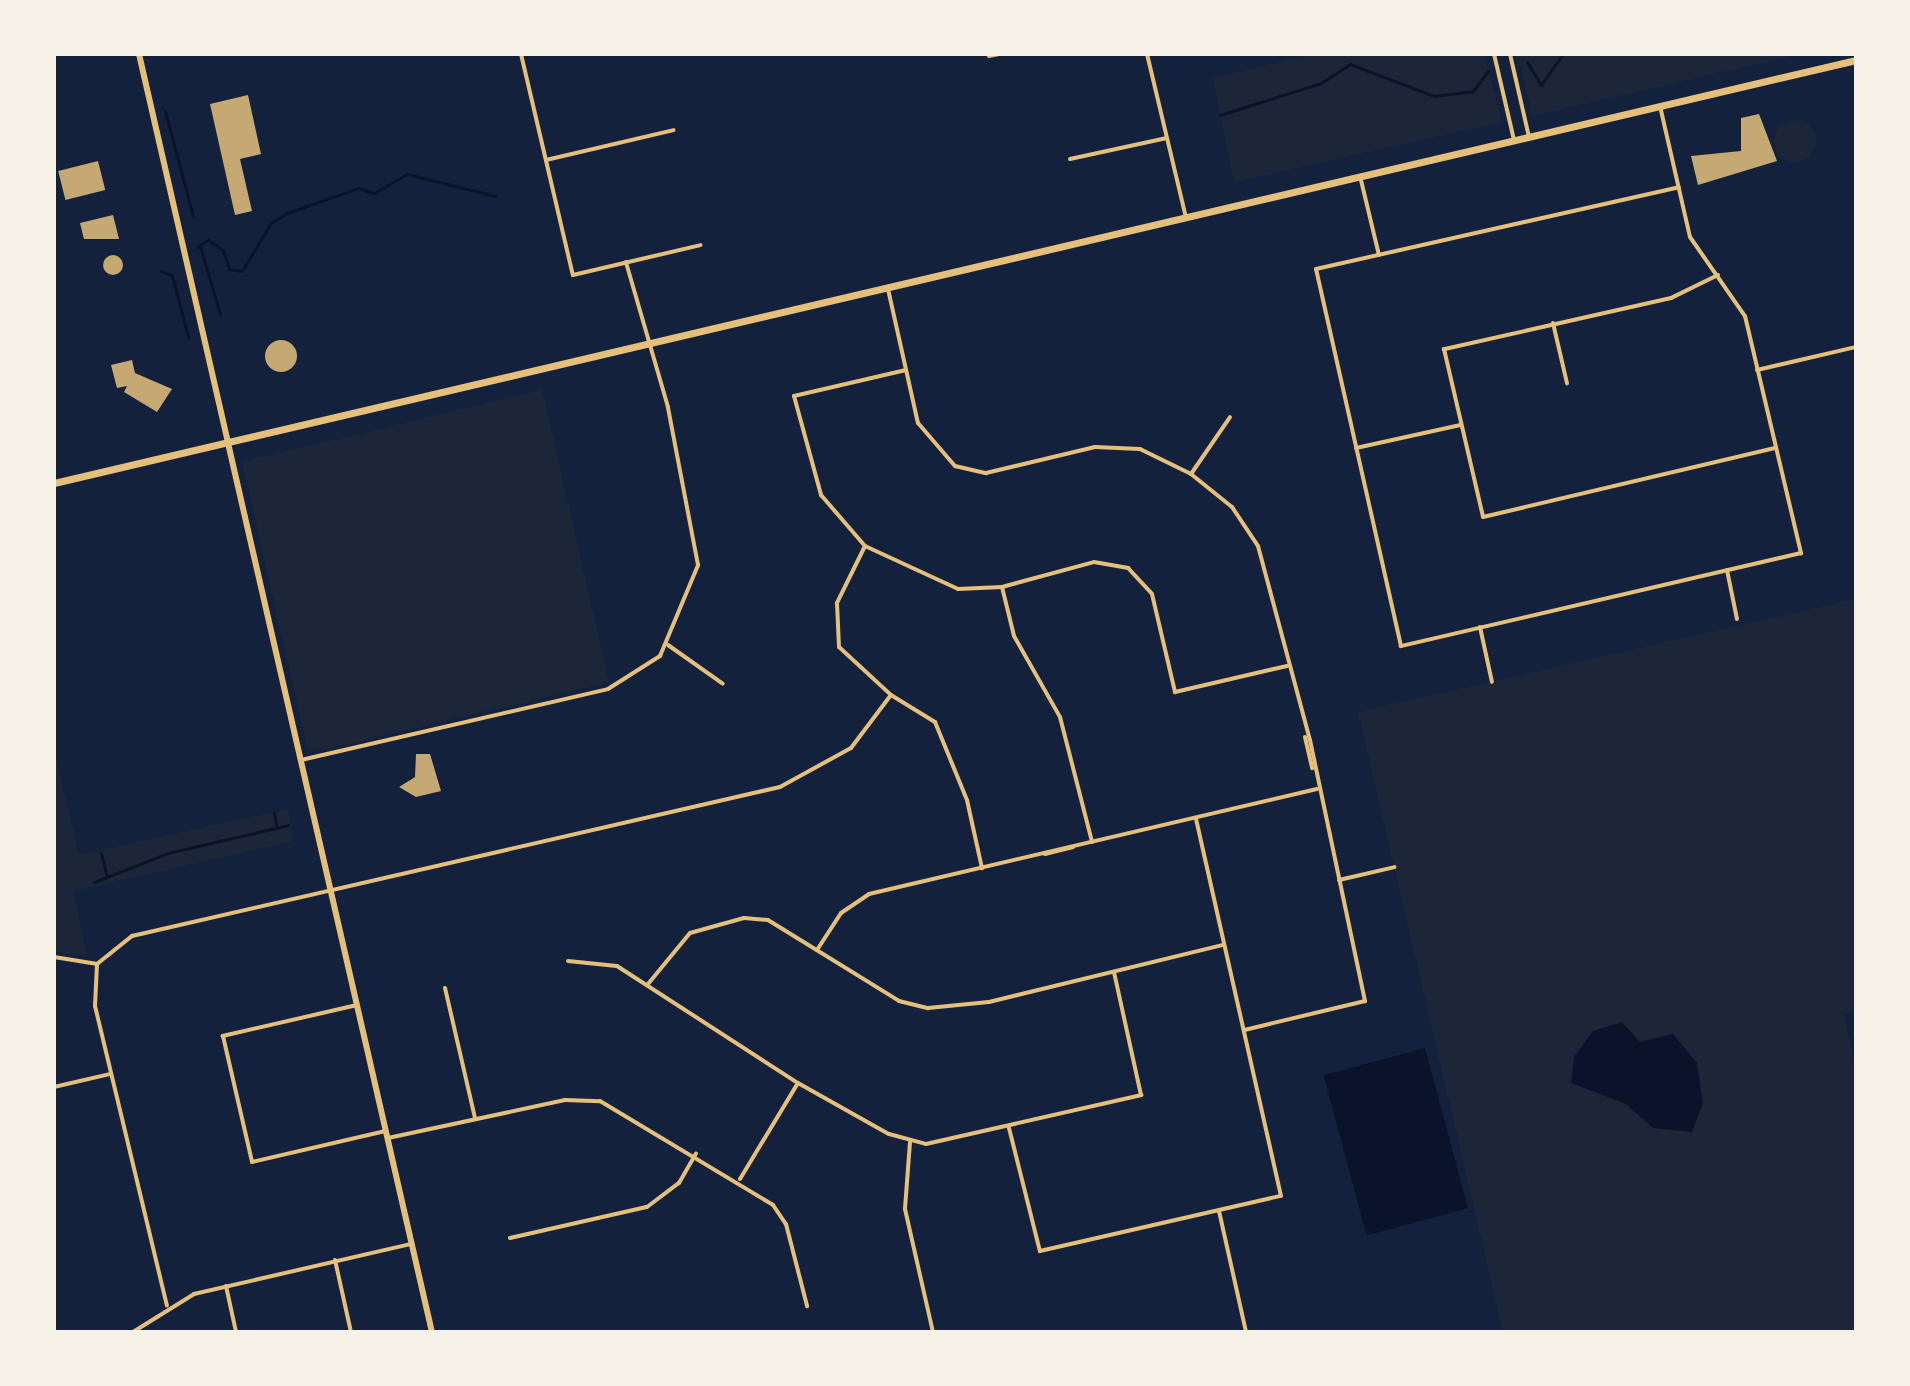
<!DOCTYPE html>
<html>
<head>
<meta charset="utf-8">
<style>
	body { margin:0 }
	#map { position:relative; width:1910px; height:1386px; overflow:hidden; background:#14213d; font-family:"PT Sans",sans-serif }
	div>[style] { position:absolute }
	[style*='--x'] { left:calc(var(--x)*1px); top:calc(var(--y)*1px); width:calc(var(--w)*1px); rotate:calc(var(--a)*1deg) }
	.green>* { inset:0; background:#1d2539 }
	.round { border-radius:50% }
	.water>* { inset:0; background:#0b132b; transform-origin:0 0 }
	.stream>* { height:3px; margin:-1.5px; padding:0 1.5px; transform-origin:1.5px; border-radius:1.5px; background:#0b132b }
	.building>* { inset:0; background:#c6a872; transform-origin:0 0 }
	.minor>* { height:4px; margin:-2px; padding:0 2px; transform-origin:2px; border-radius:2px; background:#e5c07b }
	.tertiary>* { height:6px; margin:-3px; padding:0 3px; transform-origin:3px; border-radius:3px; background:#e5c07b }
	.secondary>* { height:6px; margin:-3px; padding:0 3px; transform-origin:3px; border-radius:3px; background:#e5c07b }
	.primary>* { height:7px; margin:-3.5px; padding:0 3.5px; transform-origin:3.5px; border-radius:3.5px; background:#e5c07b }
	span { translate:-50% -50%; white-space:nowrap; text-align:center; line-height:1.15; -webkit-text-stroke:6px #f6f1e7; paint-order:stroke }
	.frame { position:absolute; inset:0; border:56px solid #f6f1e7; pointer-events:none }
</style>
</head>
<body>
<div id="map">
	<div class="green">
		<div style="clip-path:polygon(1484px 54px,1502px 122px,1234px 182px,1213px 78px,1310px 55px)"></div>
		<div style="clip-path:polygon(1518px 54px,1801px 54px,1532px 116px)"></div>
		<div class="round" style="left:1774px;top:120px;width:42px;height:42px"></div>
		<div style="clip-path:polygon(542px 390px,609px 682px,323px 750px,307px 747px,242px 462px)"></div>
		<div style="clip-path:polygon(1856px 599px,1856px 1009px,1844px 1015px,1856px 1070px,1856px 1332px,1503px 1332px,1358px 712px)"></div>
		<div style="clip-path:polygon(54px 751px,79px 855px,288px 809px,293px 841px,73px 891px,87px 955px,54px 952px)"></div>
	</div>
	<div class="water">
		<div style="clip-path:polygon(1622px 1022px,1640px 1042px,1673px 1034px,1697px 1063px,1703px 1103px,1692px 1132px,1653px 1128px,1626px 1104px,1571px 1083px,1574px 1057px,1593px 1031px)"></div>
		<div style="left:1425px;top:1048px;width:166px;height:105px;rotate:75deg"></div>
	</div>
	<div class="stream">
		<div style="--x:1527;--y:62;--w:27;--a:59"></div>
		<div style="--x:1541;--y:85;--w:38;--a:-55"></div>
		<div style="--x:165;--y:111;--w:109;--a:75.1"></div>
		<div style="--x:1220;--y:115;--w:106;--a:-17.6"></div>
		<div style="--x:1321;--y:83;--w:35;--a:-33"></div>
		<div style="--x:1350;--y:64;--w:90;--a:20.9"></div>
		<div style="--x:1434;--y:96;--w:39;--a:-7"></div>
		<div style="--x:1473;--y:91;--w:25;--a:-53"></div>
		<div style="--x:200;--y:246;--w:71;--a:73.6"></div>
		<div style="--x:197;--y:247;--w:13;--a:-32"></div>
		<div style="--x:208;--y:240;--w:18;--a:34"></div>
		<div style="--x:223;--y:250;--w:20;--a:72"></div>
		<div style="--x:229;--y:269;--w:13;--a:9"></div>
		<div style="--x:242;--y:271;--w:56;--a:-58.9"></div>
		<div style="--x:271;--y:223;--w:19;--a:-32"></div>
		<div style="--x:287;--y:213;--w:75;--a:-19.4"></div>
		<div style="--x:358;--y:188;--w:17;--a:17"></div>
		<div style="--x:374;--y:193;--w:38;--a:-30"></div>
		<div style="--x:407;--y:174;--w:91;--a:14"></div>
		<div style="--x:161;--y:271;--w:12;--a:20"></div>
		<div style="--x:172;--y:275;--w:64;--a:75.5"></div>
		<div style="--x:274;--y:813;--w:15;--a:79"></div>
		<div style="--x:101;--y:853;--w:25;--a:76"></div>
		<div style="--x:94;--y:882;--w:79;--a:-21.4"></div>
		<div style="--x:168;--y:853;--w:123;--a:-13.1"></div>
	</div>
	<div class="building">
		<div style="clip-path:polygon(248px 95px,261px 154px,240px 159px,252px 211px,235px 215px,210px 104px)"></div>
		<div style="clip-path:polygon(1759px 114px,1777px 161px,1698px 185px,1691px 156px,1741px 151px,1741px 118px)"></div>
		<div style="left:98px;top:161px;width:30px;height:41px;rotate:76deg"></div>
		<div style="clip-path:polygon(113px 215px,119px 239px,84px 239px,80px 223px)"></div>
		<div class="round" style="left:103px;top:255px;width:20px;height:20px"></div>
		<div class="round" style="left:265px;top:340px;width:32px;height:32px"></div>
		<div style="clip-path:polygon(132px 360px,135px 373px,172px 389px,157px 412px,124px 392px,127px 386px,117px 388px,111px 365px)"></div>
		<div style="clip-path:polygon(416px 754px,430px 754px,441px 791px,416px 797px,399px 787px,415px 777px)"></div>
	</div>
	<div class="minor">
		<div style="--x:521;--y:54;--w:227;--a:76.8"></div>
		<div style="--x:573;--y:275;--w:131;--a:-13.2"></div>
		<div style="--x:1147;--y:54;--w:169;--a:76.6"></div>
		<div style="--x:1494;--y:54;--w:88;--a:76.9"></div>
		<div style="--x:1510;--y:54;--w:85;--a:77.1"></div>
		<div style="--x:989;--y:56;--w:10;--a:-11"></div>
		<div style="--x:1660;--y:106;--w:134;--a:77.1"></div>
		<div style="--x:1690;--y:237;--w:96;--a:55.2"></div>
		<div style="--x:1745;--y:316;--w:244;--a:76.7"></div>
		<div style="--x:1801;--y:553;--w:411;--a:166.9"></div>
		<div style="--x:1401;--y:646;--w:386;--a:-102.7"></div>
		<div style="--x:1316;--y:269;--w:372;--a:-12.7"></div>
		<div style="--x:1070;--y:159;--w:99;--a:-12.2"></div>
		<div style="--x:546;--y:160;--w:131;--a:-13.2"></div>
		<div style="--x:1360;--y:176;--w:81;--a:76.5"></div>
		<div style="--x:1718;--y:275;--w:52;--a:153.9"></div>
		<div style="--x:1671;--y:298;--w:233;--a:167.3"></div>
		<div style="--x:1444;--y:349;--w:172;--a:76.9"></div>
		<div style="--x:1483;--y:517;--w:301;--a:-13.3"></div>
		<div style="--x:888;--y:289;--w:137;--a:77.4"></div>
		<div style="--x:918;--y:423;--w:57;--a:49.3"></div>
		<div style="--x:955;--y:466;--w:32;--a:13"></div>
		<div style="--x:986;--y:473;--w:112;--a:-13.4"></div>
		<div style="--x:1095;--y:447;--w:45;--a:2.5"></div>
		<div style="--x:1140;--y:449;--w:57;--a:26.1"></div>
		<div style="--x:1191;--y:474;--w:53;--a:38.8"></div>
		<div style="--x:1232;--y:507;--w:47;--a:56.3"></div>
		<div style="--x:1258;--y:546;--w:201;--a:75"></div>
		<div style="--x:1310;--y:740;--w:267;--a:78.1"></div>
		<div style="--x:1365;--y:1001;--w:124;--a:166.5"></div>
		<div style="--x:1553;--y:323;--w:62;--a:76.9"></div>
		<div style="--x:906;--y:370;--w:115;--a:166.9"></div>
		<div style="--x:794;--y:396;--w:103;--a:74.7"></div>
		<div style="--x:821;--y:495;--w:67;--a:49.2"></div>
		<div style="--x:865;--y:546;--w:102;--a:24.8"></div>
		<div style="--x:958;--y:589;--w:44;--a:-2.6"></div>
		<div style="--x:1002;--y:587;--w:95;--a:-15.2"></div>
		<div style="--x:1094;--y:562;--w:35;--a:10"></div>
		<div style="--x:1128;--y:568;--w:35;--a:47"></div>
		<div style="--x:1152;--y:594;--w:101;--a:76.8"></div>
		<div style="--x:1175;--y:692;--w:115;--a:-13.1"></div>
		<div style="--x:1757;--y:370;--w:102;--a:-13.1"></div>
		<div style="--x:1356;--y:448;--w:107;--a:-12.4"></div>
		<div style="--x:1191;--y:474;--w:69;--a:-55.6"></div>
		<div style="--x:865;--y:546;--w:64;--a:116.2"></div>
		<div style="--x:837;--y:603;--w:44;--a:87.4"></div>
		<div style="--x:839;--y:647;--w:71;--a:42.7"></div>
		<div style="--x:891;--y:695;--w:52;--a:31.5"></div>
		<div style="--x:935;--y:722;--w:84;--a:67.7"></div>
		<div style="--x:967;--y:800;--w:70;--a:77.6"></div>
		<div style="--x:1727;--y:570;--w:50;--a:78.5"></div>
		<div style="--x:1002;--y:587;--w:50;--a:76.2"></div>
		<div style="--x:1014;--y:636;--w:93;--a:60.4"></div>
		<div style="--x:1060;--y:717;--w:129;--a:75.6"></div>
		<div style="--x:1480;--y:627;--w:56;--a:77.7"></div>
		<div style="--x:668;--y:645;--w:67;--a:35.3"></div>
		<div style="--x:1305;--y:737;--w:32;--a:77"></div>
		<div style="--x:301;--y:760;--w:315;--a:-13"></div>
		<div style="--x:608;--y:689;--w:62;--a:-32.4"></div>
		<div style="--x:660;--y:656;--w:99;--a:-67.3"></div>
		<div style="--x:698;--y:565;--w:161;--a:-100.8"></div>
		<div style="--x:668;--y:407;--w:151;--a:-106.2"></div>
		<div style="--x:1045;--y:854;--w:29;--a:-14"></div>
		<div style="--x:1339;--y:880;--w:57;--a:-13.1"></div>
		<div style="--x:817;--y:950;--w:44;--a:-57"></div>
		<div style="--x:841;--y:913;--w:34;--a:-34"></div>
		<div style="--x:869;--y:894;--w:460;--a:-13.2"></div>
		<div style="--x:54;--y:957;--w:44;--a:9.2"></div>
		<div style="--x:97;--y:964;--w:45;--a:-38.7"></div>
		<div style="--x:132;--y:936;--w:665;--a:-12.95"></div>
		<div style="--x:780;--y:787;--w:81;--a:-28.8"></div>
		<div style="--x:851;--y:748;--w:66;--a:-53"></div>
		<div style="--x:568;--y:961;--w:49;--a:5.8"></div>
		<div style="--x:617;--y:966;--w:216;--a:32.9"></div>
		<div style="--x:798;--y:1083;--w:104;--a:29.3"></div>
		<div style="--x:889;--y:1134;--w:38;--a:15"></div>
		<div style="--x:926;--y:1144;--w:221;--a:-12.8"></div>
		<div style="--x:1141;--y:1095;--w:126;--a:-102.4"></div>
		<div style="--x:97;--y:964;--w:42;--a:92.7"></div>
		<div style="--x:95;--y:1006;--w:308;--a:76.5"></div>
		<div style="--x:648;--y:984;--w:66;--a:-50.5"></div>
		<div style="--x:690;--y:933;--w:56;--a:-15.5"></div>
		<div style="--x:744;--y:918;--w:24;--a:5"></div>
		<div style="--x:768;--y:920;--w:154;--a:31.7"></div>
		<div style="--x:899;--y:1001;--w:30;--a:14"></div>
		<div style="--x:928;--y:1008;--w:61;--a:-5.6"></div>
		<div style="--x:989;--y:1002;--w:241;--a:-13.7"></div>
		<div style="--x:445;--y:988;--w:133;--a:77"></div>
		<div style="--x:357;--y:1005;--w:138;--a:167"></div>
		<div style="--x:223;--y:1036;--w:129;--a:77"></div>
		<div style="--x:252;--y:1162;--w:137;--a:-13.1"></div>
		<div style="--x:54;--y:1087;--w:57;--a:-13.1"></div>
		<div style="--x:1009;--y:1128;--w:127;--a:75.9"></div>
		<div style="--x:1040;--y:1251;--w:247;--a:-12.9"></div>
		<div style="--x:1281;--y:1196;--w:387;--a:-102.7"></div>
		<div style="--x:388;--y:1138;--w:181;--a:-12.1"></div>
		<div style="--x:565;--y:1100;--w:35;--a:2"></div>
		<div style="--x:600;--y:1101;--w:202;--a:31"></div>
		<div style="--x:773;--y:1205;--w:23;--a:56"></div>
		<div style="--x:786;--y:1224;--w:85;--a:75.6"></div>
		<div style="--x:910;--y:1142;--w:67;--a:94.3"></div>
		<div style="--x:905;--y:1209;--w:126;--a:77.2"></div>
		<div style="--x:740;--y:1179;--w:112;--a:-58.9"></div>
		<div style="--x:1219;--y:1211;--w:124;--a:77.4"></div>
		<div style="--x:510;--y:1238;--w:140;--a:-12.8"></div>
		<div style="--x:647;--y:1207;--w:40;--a:-37"></div>
		<div style="--x:679;--y:1183;--w:34;--a:-60"></div>
		<div style="--x:335;--y:1260;--w:74;--a:77.5"></div>
		<div style="--x:226;--y:1286;--w:47;--a:77.7"></div>
		<div style="--x:133;--y:1332;--w:72;--a:-31.9"></div>
		<div style="--x:194;--y:1294;--w:223;--a:-13"></div>
	</div>
	<div class="tertiary">
		<div style="--x:228;--y:443;--w:912;--a:77.08"></div>
	</div>
	<div class="secondary">
		<div style="--x:139;--y:54;--w:399;--a:77.1"></div>
	</div>
	<div class="primary">
		<div style="--x:54;--y:483;--w:1851;--a:-13.21"></div>
	</div>
	<div class="frame"></div>
</div>
</body>
</html>
